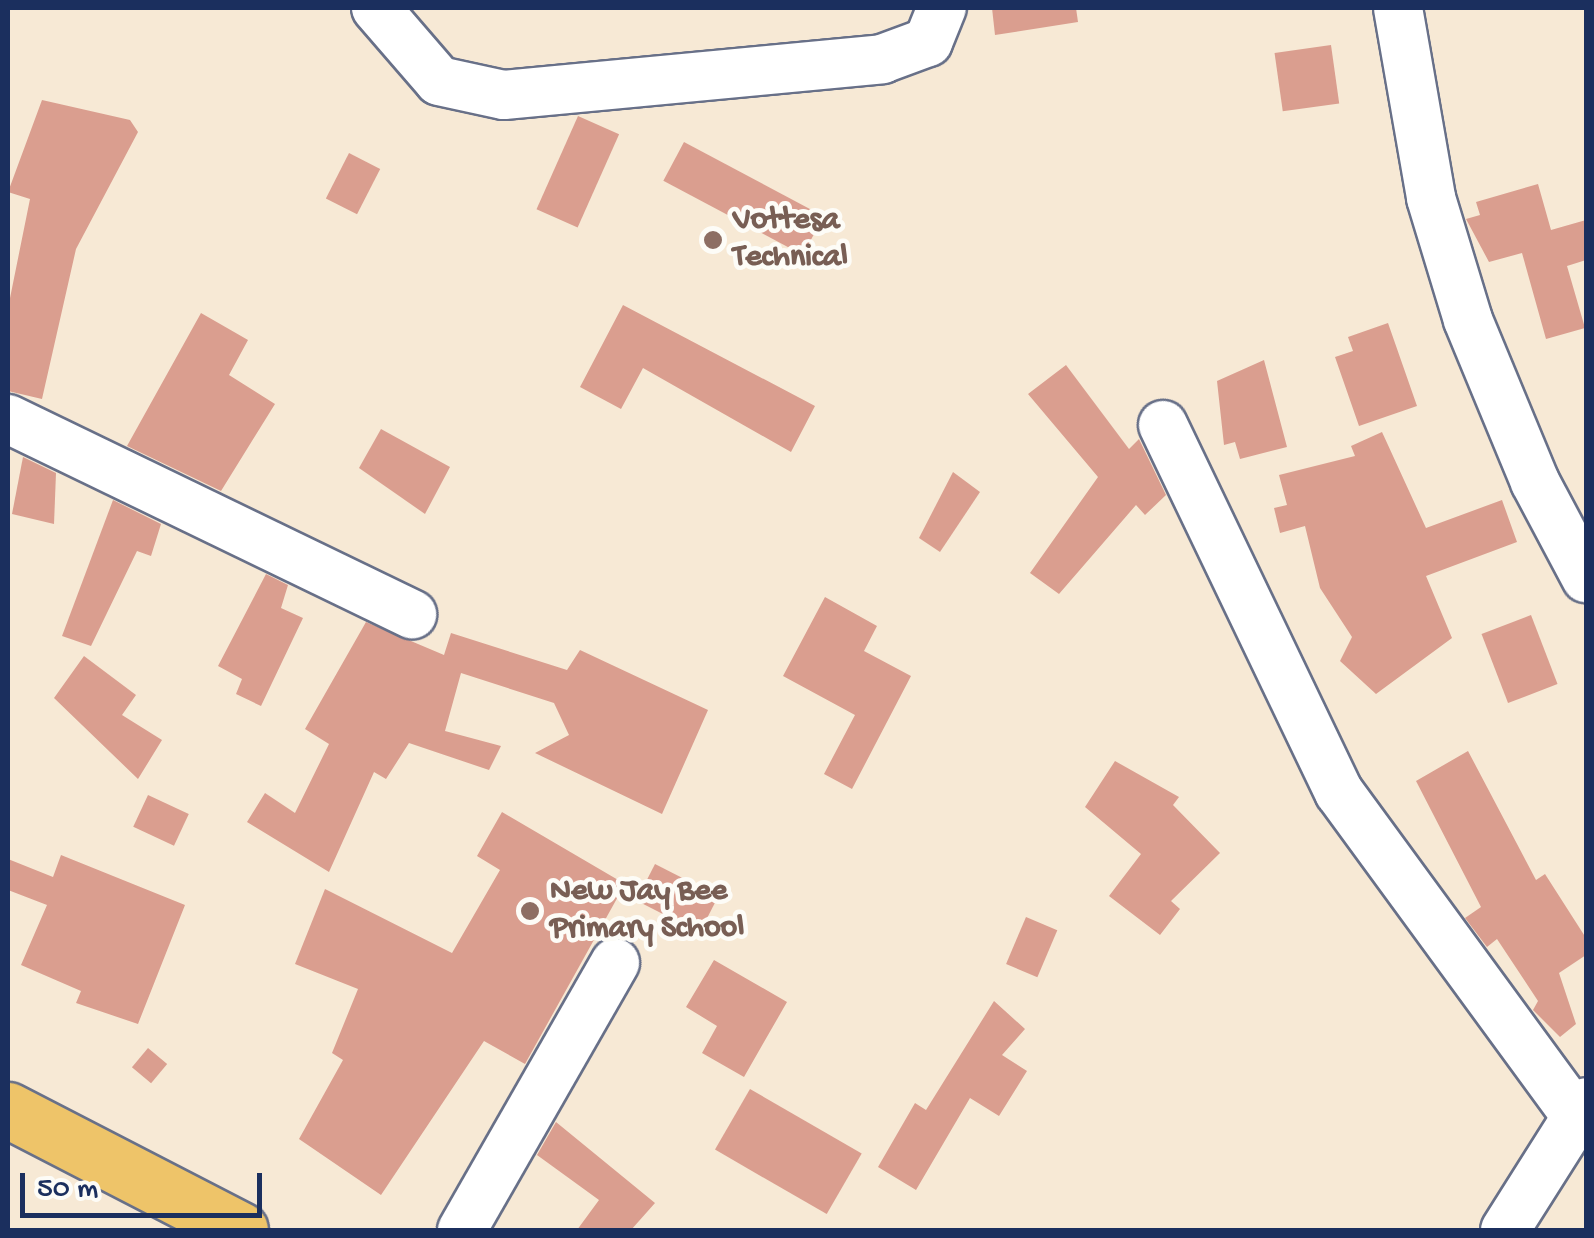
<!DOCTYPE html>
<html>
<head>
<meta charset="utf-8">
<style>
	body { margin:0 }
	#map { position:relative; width:1594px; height:1238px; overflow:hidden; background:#f7e9d5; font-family:"Gochi Hand",sans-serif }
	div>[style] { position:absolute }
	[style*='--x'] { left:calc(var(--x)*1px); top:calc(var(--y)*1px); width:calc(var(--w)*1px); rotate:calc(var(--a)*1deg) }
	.building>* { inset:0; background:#da9e8f; transform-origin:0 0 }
	.roads { filter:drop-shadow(2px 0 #687088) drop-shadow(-2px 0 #687088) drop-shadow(0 2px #687088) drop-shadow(0 -2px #687088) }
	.minor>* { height:48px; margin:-24px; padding:0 24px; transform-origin:24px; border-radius:24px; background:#fff }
	.major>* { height:55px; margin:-27.5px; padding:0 27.5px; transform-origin:27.5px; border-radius:27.5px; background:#eec469 }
	.dots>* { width:28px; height:28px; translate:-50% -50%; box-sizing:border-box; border:5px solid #fdfcf7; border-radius:50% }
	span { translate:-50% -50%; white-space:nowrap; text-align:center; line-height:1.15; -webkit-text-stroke:9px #fdfcf7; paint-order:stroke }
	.education-label { font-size:32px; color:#785e54; font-weight:700 }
	.left { translate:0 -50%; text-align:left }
	.frame { position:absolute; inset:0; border:10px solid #1b2f5e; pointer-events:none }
	.scale { position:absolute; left:20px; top:1173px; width:242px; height:45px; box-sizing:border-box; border:5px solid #1b2f5e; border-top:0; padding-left:12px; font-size:30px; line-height:35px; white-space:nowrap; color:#1b2f5e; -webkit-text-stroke:8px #fdfcf7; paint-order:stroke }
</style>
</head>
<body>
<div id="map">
	<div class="building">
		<div style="clip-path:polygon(992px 8px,1076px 8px,1078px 22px,995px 35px)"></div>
		<div style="left:1331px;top:45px;width:59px;height:57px;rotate:82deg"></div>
		<div style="clip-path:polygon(42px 100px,130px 120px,138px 132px,76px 249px,42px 399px,8px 391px,8px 308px,30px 199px,8px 192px)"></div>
		<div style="left:578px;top:116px;width:45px;height:102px;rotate:24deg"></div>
		<div style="left:684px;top:142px;width:158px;height:44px;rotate:28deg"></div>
		<div style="left:349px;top:153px;width:35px;height:51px;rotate:27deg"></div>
		<div style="clip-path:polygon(1538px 184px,1551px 230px,1586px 220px,1586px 260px,1567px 266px,1585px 328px,1546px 339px,1522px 253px,1489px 262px,1466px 219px,1480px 215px,1476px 202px)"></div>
		<div style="clip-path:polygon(623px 305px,815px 406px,791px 452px,643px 368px,621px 409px,580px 387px)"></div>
		<div style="clip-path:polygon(201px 313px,248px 340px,229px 375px,275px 404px,221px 491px,127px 446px)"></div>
		<div style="clip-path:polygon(1388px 323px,1417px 406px,1359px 426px,1335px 357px,1353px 351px,1348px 337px)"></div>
		<div style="clip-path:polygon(1264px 360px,1287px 447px,1240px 459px,1235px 442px,1224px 445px,1217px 381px)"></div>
		<div style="clip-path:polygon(1066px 365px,1129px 449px,1139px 439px,1166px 495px,1145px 515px,1136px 505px,1059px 594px,1030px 573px,1098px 477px,1028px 394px)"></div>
		<div style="clip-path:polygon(381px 429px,450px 467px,425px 514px,359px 468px)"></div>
		<div style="clip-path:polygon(1382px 432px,1426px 528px,1502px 500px,1517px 542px,1426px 576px,1452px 638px,1376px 694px,1340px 661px,1352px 637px,1320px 588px,1305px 526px,1280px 533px,1274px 508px,1287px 505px,1279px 475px,1355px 456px,1351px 446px)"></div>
		<div style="clip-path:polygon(23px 457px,56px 473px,54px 524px,12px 514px)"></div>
		<div style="clip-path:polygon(953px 472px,980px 492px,940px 552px,919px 538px)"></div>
		<div style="clip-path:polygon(113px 500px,161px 524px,151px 556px,137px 551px,91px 646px,62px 636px)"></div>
		<div style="clip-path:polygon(266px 574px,288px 585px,281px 608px,303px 618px,261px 706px,236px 694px,242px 679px,218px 666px)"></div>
		<div style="clip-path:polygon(825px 597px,877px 626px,864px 651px,911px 676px,852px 789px,824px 774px,855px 715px,783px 676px)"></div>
		<div style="left:1531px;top:615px;width:74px;height:53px;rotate:69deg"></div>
		<div style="clip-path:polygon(366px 622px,444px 655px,451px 633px,567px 670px,580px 650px,708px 710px,662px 814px,535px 753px,569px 735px,554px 703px,461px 673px,445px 731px,501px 746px,489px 770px,409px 743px,386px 779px,374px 772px,329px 872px,247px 822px,265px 793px,295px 813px,329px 744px,305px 729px)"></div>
		<div style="clip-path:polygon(84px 656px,136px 695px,122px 715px,162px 740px,138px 779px,54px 698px)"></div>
		<div style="clip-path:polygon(1468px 751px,1536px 880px,1545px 874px,1586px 938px,1586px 955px,1559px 973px,1576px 1024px,1560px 1037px,1533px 1010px,1538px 1001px,1497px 939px,1487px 947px,1465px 918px,1481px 907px,1416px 781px)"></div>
		<div style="clip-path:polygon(1115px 761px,1179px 797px,1173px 805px,1220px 853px,1171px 901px,1180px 909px,1160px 935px,1109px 896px,1141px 854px,1085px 807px)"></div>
		<div style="left:148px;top:795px;width:45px;height:35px;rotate:25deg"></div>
		<div style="clip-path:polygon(502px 812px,625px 884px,525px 1064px,484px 1041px,381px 1195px,299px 1139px,343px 1060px,332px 1053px,358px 989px,295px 964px,325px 889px,452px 953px,500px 870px,477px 856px)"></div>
		<div style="clip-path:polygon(61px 855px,185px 905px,138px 1024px,76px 1003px,81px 991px,21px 965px,47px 905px,8px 890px,8px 859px,53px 877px)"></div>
		<div style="left:655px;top:864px;width:71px;height:41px;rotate:27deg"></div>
		<div style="left:1026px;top:917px;width:34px;height:51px;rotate:23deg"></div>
		<div style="clip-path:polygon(714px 960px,787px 1002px,744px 1077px,702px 1053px,717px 1026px,686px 1007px)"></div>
		<div style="clip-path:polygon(994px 1001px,1025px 1029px,1002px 1055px,1027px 1071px,999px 1116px,970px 1098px,916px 1190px,878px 1167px,915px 1103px,926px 1110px)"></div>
		<div style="left:148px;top:1048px;width:25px;height:25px;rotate:40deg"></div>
		<div style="left:750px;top:1089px;width:129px;height:70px;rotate:30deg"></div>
		<div style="clip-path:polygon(556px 1122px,655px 1203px,631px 1230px,577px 1230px,599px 1200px,537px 1155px)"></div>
	</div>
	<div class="roads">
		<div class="minor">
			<div style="--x:376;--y:8;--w:96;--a:49.2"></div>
			<div style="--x:439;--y:81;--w:66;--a:12.2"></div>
			<div style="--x:504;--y:95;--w:380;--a:-5.4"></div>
			<div style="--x:882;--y:59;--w:49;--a:-20.3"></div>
			<div style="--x:928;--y:42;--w:37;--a:-68"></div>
			<div style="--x:1398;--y:8;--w:193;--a:80.1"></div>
			<div style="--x:1431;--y:198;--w:127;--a:73.1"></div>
			<div style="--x:1468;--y:320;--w:175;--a:67.5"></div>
			<div style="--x:1535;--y:482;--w:109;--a:62"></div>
			<div style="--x:8;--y:419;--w:449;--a:25.8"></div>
			<div style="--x:1163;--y:425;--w:407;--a:64.4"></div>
			<div style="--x:1339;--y:792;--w:403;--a:53.8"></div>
			<div style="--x:462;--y:1230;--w:308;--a:-60.2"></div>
			<div style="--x:1505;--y:1230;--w:151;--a:-57.7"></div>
		</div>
		<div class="major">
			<div style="--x:8;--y:1110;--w:261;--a:27.3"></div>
		</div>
	</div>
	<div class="dots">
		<div style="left:713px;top:240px;background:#8d6e63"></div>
		<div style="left:530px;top:911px;background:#8d6e63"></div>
	</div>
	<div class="education-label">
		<span class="left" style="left:733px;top:240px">Vottesa<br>Technical</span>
		<span class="left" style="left:550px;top:911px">New Jay Bee<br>Primary School</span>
	</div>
	<div class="frame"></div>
	<div class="scale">50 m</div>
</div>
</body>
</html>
